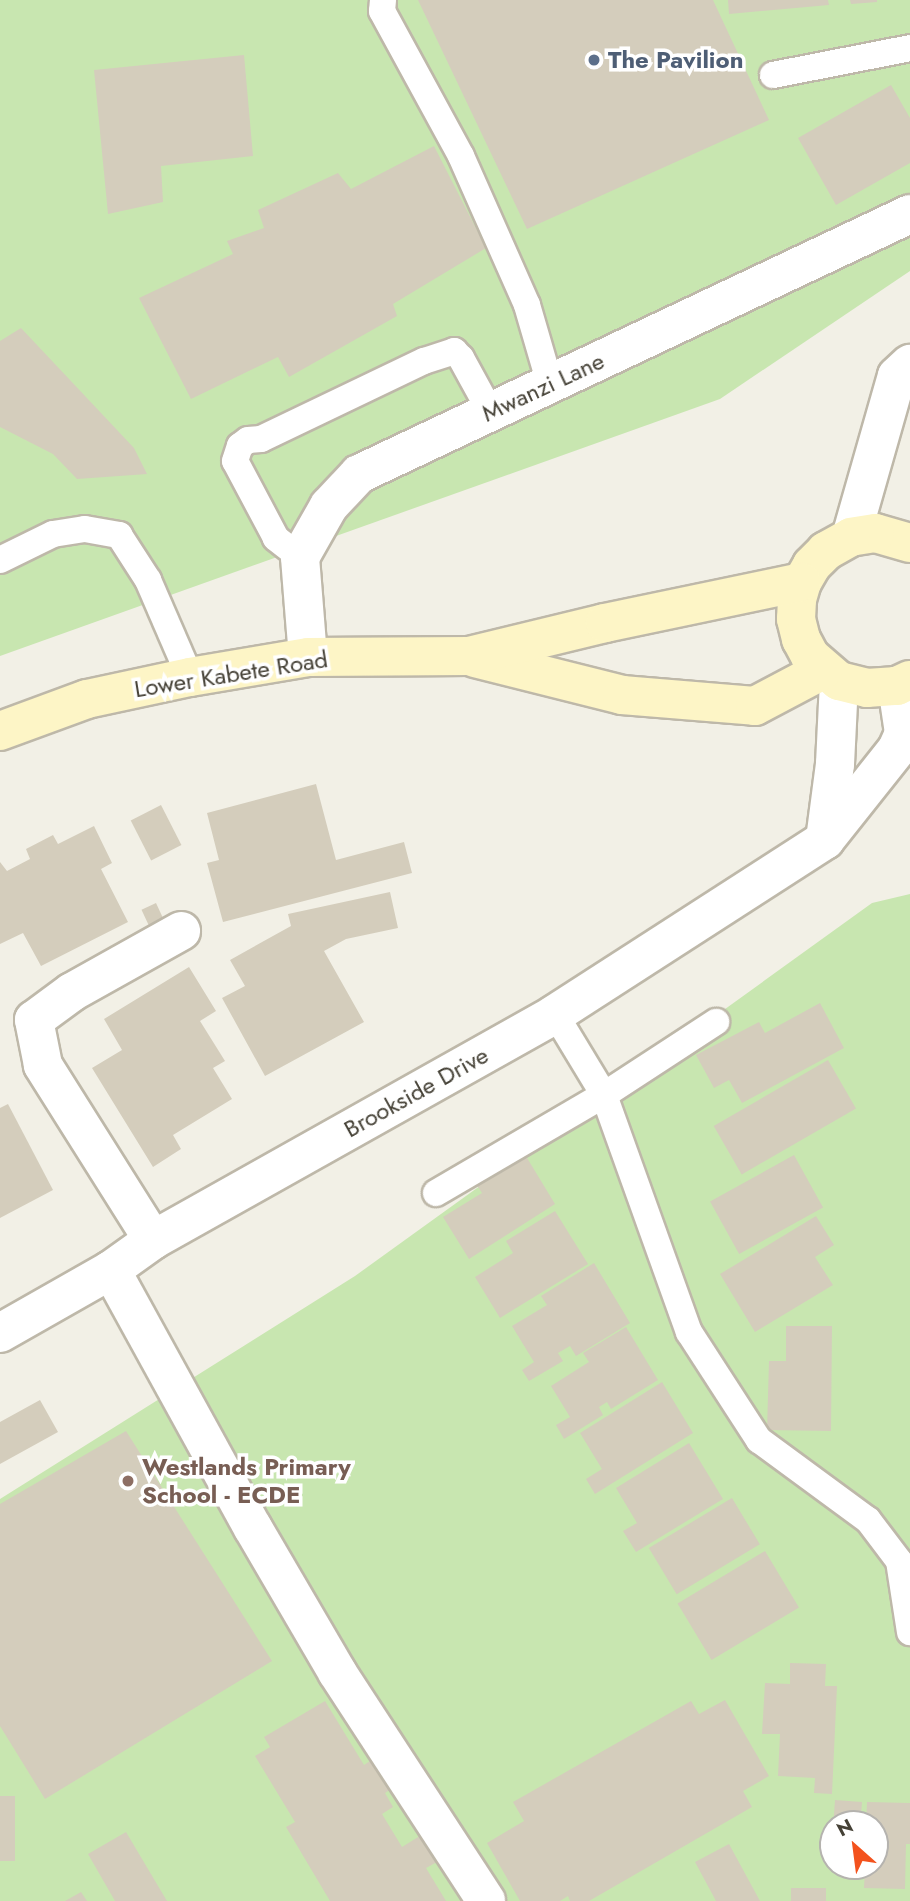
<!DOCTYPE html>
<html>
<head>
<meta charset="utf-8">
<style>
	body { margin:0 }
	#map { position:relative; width:910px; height:1901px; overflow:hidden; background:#f2f0e6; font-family:Jost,sans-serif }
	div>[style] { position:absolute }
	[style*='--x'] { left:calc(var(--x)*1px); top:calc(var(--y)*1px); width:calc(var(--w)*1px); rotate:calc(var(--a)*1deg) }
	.green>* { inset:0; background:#c8e6b0 }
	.building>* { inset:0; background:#d4cdbc; transform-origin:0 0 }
	.roads { filter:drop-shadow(2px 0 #beb8a9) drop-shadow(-2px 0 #beb8a9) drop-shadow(0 2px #beb8a9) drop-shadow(0 -2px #beb8a9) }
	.service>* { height:26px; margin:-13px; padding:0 13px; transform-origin:13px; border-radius:13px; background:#fff }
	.minor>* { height:38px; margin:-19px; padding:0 19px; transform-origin:19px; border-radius:19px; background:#fff }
	.tertiary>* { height:38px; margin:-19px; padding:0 19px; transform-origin:19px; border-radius:19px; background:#fff }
	.secondary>* { height:38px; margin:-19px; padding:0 19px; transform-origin:19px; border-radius:19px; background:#fdf5c6 }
	.dots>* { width:19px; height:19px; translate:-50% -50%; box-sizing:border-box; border:4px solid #fff; border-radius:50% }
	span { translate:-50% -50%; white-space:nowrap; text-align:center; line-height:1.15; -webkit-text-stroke:7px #fff; paint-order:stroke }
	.service-label { font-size:24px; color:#4e5e75; font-weight:700 }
	.left { translate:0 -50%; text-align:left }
	.street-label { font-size:24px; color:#454136 }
	.education-label { font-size:24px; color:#785e54; font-weight:700 }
	.north { position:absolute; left:819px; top:1810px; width:70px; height:70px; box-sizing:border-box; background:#fff; border:2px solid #b5b3af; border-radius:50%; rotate:332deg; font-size:19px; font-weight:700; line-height:28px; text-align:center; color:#454136 }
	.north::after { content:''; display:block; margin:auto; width:24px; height:32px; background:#f3521d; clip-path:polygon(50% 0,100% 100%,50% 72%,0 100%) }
</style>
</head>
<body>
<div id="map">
	<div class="green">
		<div style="clip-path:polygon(0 0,910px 0,910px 271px,720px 399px,0 656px)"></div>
		<div style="clip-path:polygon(evenodd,910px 894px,910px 1901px,0 1901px,0 1499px,355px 1276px,872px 903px,910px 894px,833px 1824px,875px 1824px,875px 1866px,833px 1866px,833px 1824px)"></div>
	</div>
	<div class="building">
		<div style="clip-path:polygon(418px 0,713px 0,769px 120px,527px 229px)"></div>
		<div style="clip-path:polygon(728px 0,828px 0,829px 5px,729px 14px)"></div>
		<div style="clip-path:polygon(850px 0,877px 0,877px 2px,851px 4px)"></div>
		<div style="clip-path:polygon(244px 55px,253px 156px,161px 166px,163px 202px,108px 214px,94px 70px)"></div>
		<div style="clip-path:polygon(891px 85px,910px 118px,910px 163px,836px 205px,798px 138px)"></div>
		<div style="clip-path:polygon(434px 146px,486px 248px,393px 304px,397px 316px,289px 377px,278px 357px,191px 399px,139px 298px,233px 254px,227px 241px,264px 228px,258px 210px,338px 173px,351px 189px)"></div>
		<div style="clip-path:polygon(21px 328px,134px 448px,147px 474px,77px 479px,53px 454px,0 427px,0 341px)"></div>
		<div style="clip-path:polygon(316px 784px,336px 860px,404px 842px,412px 873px,223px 922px,207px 863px,219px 860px,207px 813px)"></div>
		<div style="left:161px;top:805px;width:45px;height:34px;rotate:63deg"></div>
		<div style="clip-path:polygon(94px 826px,112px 863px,101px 869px,128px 922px,41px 966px,23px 933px,0 944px,0 862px,7px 871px,30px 859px,26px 849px,53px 835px,58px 844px)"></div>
		<div style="clip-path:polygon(390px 892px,398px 928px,346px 939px,324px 951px,364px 1022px,265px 1076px,222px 998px,245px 986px,230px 960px,291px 926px,288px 914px)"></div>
		<div style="left:156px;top:903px;width:19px;height:16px;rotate:65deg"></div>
		<div style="clip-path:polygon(189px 967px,216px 1011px,200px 1021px,225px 1061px,213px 1068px,232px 1099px,173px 1135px,181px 1149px,153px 1167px,92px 1068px,122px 1050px,104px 1019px)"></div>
		<div style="clip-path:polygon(820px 1003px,844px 1048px,742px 1103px,729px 1080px,714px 1088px,696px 1055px,759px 1022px,765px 1033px)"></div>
		<div style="left:828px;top:1060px;width:56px;height:132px;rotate:60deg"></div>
		<div style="clip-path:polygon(8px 1104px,53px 1190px,0 1218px,0 1108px)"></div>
		<div style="clip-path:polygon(521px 1148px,555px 1204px,469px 1259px,443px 1217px,482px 1193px,473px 1179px)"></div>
		<div style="left:794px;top:1155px;width:60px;height:96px;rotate:61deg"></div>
		<div style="clip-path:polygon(555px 1211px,588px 1264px,500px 1318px,475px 1277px,513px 1253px,506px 1241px)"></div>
		<div style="clip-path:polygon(816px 1216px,834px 1245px,815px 1257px,833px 1285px,755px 1332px,720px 1274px)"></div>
		<div style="clip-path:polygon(594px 1263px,630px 1323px,576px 1356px,570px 1346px,558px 1353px,563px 1361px,529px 1381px,522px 1370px,534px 1362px,512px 1326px,547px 1305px,541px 1296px)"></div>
		<div style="clip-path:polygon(786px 1326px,832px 1326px,831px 1431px,767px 1430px,769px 1361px,786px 1361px)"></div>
		<div style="clip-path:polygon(626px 1327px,658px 1380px,611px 1409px,607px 1402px,599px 1407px,603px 1415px,564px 1439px,556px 1425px,570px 1417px,551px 1386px,589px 1362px,583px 1353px)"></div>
		<div style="clip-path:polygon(662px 1382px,693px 1433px,595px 1494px,586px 1479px,602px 1469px,580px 1433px)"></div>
		<div style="clip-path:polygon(40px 1400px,58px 1432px,0 1464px,0 1422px)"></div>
		<div style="clip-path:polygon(126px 1431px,272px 1661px,45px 1799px,0 1726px,0 1504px)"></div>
		<div style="clip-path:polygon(689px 1443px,723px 1499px,636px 1552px,623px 1531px,637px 1523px,616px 1488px)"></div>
		<div style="left:732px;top:1498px;width:54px;height:97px;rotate:59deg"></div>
		<div style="left:765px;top:1551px;width:66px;height:102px;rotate:59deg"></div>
		<div style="clip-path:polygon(790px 1663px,826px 1664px,825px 1686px,837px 1686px,832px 1794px,814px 1793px,815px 1778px,778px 1776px,780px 1734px,762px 1734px,765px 1683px,790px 1684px)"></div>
		<div style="clip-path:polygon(725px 1700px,769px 1776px,743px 1791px,752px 1807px,589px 1901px,570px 1901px,568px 1896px,560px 1901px,520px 1901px,487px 1843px,524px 1821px,513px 1802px,691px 1701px,699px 1714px)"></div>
		<div style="clip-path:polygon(325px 1701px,364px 1765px,376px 1757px,394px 1787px,385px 1793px,393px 1807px,382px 1814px,402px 1847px,423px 1834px,439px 1861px,426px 1868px,446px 1901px,330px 1901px,286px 1827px,295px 1822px,255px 1756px,270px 1747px,264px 1737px)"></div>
		<div style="left:0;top:1796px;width:15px;height:65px"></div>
		<div style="left:835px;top:1800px;width:27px;height:24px;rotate:4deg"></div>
		<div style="clip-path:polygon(867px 1802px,910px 1803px,910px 1844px,906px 1844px,905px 1889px,864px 1888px,865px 1866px,875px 1866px,875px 1824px,866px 1824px)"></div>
		<div style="clip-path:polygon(126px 1832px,167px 1901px,115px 1901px,88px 1854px)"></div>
		<div style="clip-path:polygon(729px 1844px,760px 1901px,716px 1901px,695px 1862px)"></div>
		<div style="left:791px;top:1888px;width:35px;height:13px"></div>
		<div style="clip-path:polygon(81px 1892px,87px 1901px,65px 1901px)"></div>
	</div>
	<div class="roads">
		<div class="service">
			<div style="--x:383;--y:0;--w:11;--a:95"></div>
			<div style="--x:382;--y:11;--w:165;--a:61.4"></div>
			<div style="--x:461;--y:156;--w:163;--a:66.1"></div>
			<div style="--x:527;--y:305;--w:82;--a:73.8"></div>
			<div style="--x:773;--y:75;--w:140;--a:-11.1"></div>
			<div style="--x:300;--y:557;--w:31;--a:-142"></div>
			<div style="--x:276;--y:538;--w:87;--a:-118"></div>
			<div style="--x:235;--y:461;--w:16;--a:-72"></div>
			<div style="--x:240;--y:446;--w:10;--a:-37"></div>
			<div style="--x:248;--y:440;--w:13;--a:-4"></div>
			<div style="--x:261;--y:439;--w:181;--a:-25.6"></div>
			<div style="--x:424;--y:361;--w:32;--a:-18"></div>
			<div style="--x:454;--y:351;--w:10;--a:45"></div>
			<div style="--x:461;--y:358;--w:60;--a:61.3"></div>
			<div style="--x:0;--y:560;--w:59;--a:-26.1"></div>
			<div style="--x:53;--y:534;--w:32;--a:-9"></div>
			<div style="--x:85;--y:529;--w:35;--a:10"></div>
			<div style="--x:119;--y:535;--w:54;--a:57.2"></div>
			<div style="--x:148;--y:580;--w:106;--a:66.6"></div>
			<div style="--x:555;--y:1014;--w:95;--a:58.8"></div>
			<div style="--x:604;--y:1095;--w:252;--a:70.3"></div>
			<div style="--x:689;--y:1332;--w:129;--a:57.1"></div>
			<div style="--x:759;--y:1440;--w:135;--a:36.3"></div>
			<div style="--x:868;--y:1520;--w:51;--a:52.9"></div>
			<div style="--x:899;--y:1561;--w:72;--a:81.2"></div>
			<div style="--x:436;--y:1193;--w:194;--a:-30.3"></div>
			<div style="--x:604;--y:1095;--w:134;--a:-33.1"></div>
		</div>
		<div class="minor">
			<div style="--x:851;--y:537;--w:167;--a:-74.1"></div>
			<div style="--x:897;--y:376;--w:18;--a:-43"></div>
			<div style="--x:308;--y:657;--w:100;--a:-94.6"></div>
			<div style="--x:300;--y:557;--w:59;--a:-60.4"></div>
			<div style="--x:329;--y:506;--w:44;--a:-46.8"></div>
			<div style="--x:359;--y:474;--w:609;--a:-25.26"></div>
			<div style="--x:153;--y:1240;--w:207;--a:-122.2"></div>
			<div style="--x:43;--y:1065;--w:46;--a:-101.3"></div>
			<div style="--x:34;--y:1020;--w:47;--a:-36.4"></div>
			<div style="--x:72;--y:992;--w:125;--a:-29.2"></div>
			<div style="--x:111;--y:1270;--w:294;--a:61.2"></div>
			<div style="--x:253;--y:1528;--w:167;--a:59.7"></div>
			<div style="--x:337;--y:1672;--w:273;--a:56.9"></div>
		</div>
		<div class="tertiary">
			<div style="--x:825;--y:840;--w:77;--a:-82.5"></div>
			<div style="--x:835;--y:764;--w:83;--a:-87.2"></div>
			<div style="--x:0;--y:1333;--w:128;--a:-29.6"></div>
			<div style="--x:111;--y:1270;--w:52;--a:-35.5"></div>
			<div style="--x:153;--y:1240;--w:461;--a:-29.3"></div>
			<div style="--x:555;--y:1014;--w:321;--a:-32.8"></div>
			<div style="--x:825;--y:840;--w:116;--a:-51.6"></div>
			<div style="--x:897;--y:749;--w:17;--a:-66"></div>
			<div style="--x:904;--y:733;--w:48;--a:-98.5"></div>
		</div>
		<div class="secondary">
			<div style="--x:910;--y:543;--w:36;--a:-164"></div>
			<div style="--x:875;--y:533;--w:24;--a:171"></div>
			<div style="--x:851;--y:537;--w:29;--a:151"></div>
			<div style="--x:826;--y:551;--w:20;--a:135"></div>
			<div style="--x:812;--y:565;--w:20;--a:120"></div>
			<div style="--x:802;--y:582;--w:19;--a:106"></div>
			<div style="--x:797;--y:600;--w:19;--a:93"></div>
			<div style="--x:796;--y:619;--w:21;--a:76"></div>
			<div style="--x:801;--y:639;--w:19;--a:62"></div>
			<div style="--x:810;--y:656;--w:38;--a:41"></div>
			<div style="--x:839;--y:681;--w:29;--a:14"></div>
			<div style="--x:867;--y:688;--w:30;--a:-4"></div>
			<div style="--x:897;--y:686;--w:14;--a:-25"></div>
			<div style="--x:475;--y:658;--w:152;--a:14.1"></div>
			<div style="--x:622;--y:695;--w:133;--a:4.7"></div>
			<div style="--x:755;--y:706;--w:77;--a:-27.9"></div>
			<div style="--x:0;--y:731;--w:93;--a:-20.2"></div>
			<div style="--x:87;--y:699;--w:105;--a:-12.1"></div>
			<div style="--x:190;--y:677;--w:120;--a:-9.6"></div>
			<div style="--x:308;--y:657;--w:161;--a:-0.4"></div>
			<div style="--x:469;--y:656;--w:140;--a:-13.6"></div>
			<div style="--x:605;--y:623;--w:201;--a:-11.8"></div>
		</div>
	</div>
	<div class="dots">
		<div style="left:594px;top:60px;background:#5c6f8a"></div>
		<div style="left:128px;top:1481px;background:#8d6e63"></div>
	</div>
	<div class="service-label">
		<span class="left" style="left:608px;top:60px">The Pavilion</span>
	</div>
	<div class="street-label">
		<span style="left:543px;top:387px;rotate:-25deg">Mwanzi Lane</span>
		<span style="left:231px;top:674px;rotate:-9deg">Lower Kabete Road</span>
		<span style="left:416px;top:1092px;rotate:-29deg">Brookside Drive</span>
	</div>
	<div class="education-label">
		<span class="left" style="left:142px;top:1481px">Westlands Primary<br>School - ECDE</span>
	</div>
	<div class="north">N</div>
</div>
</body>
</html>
